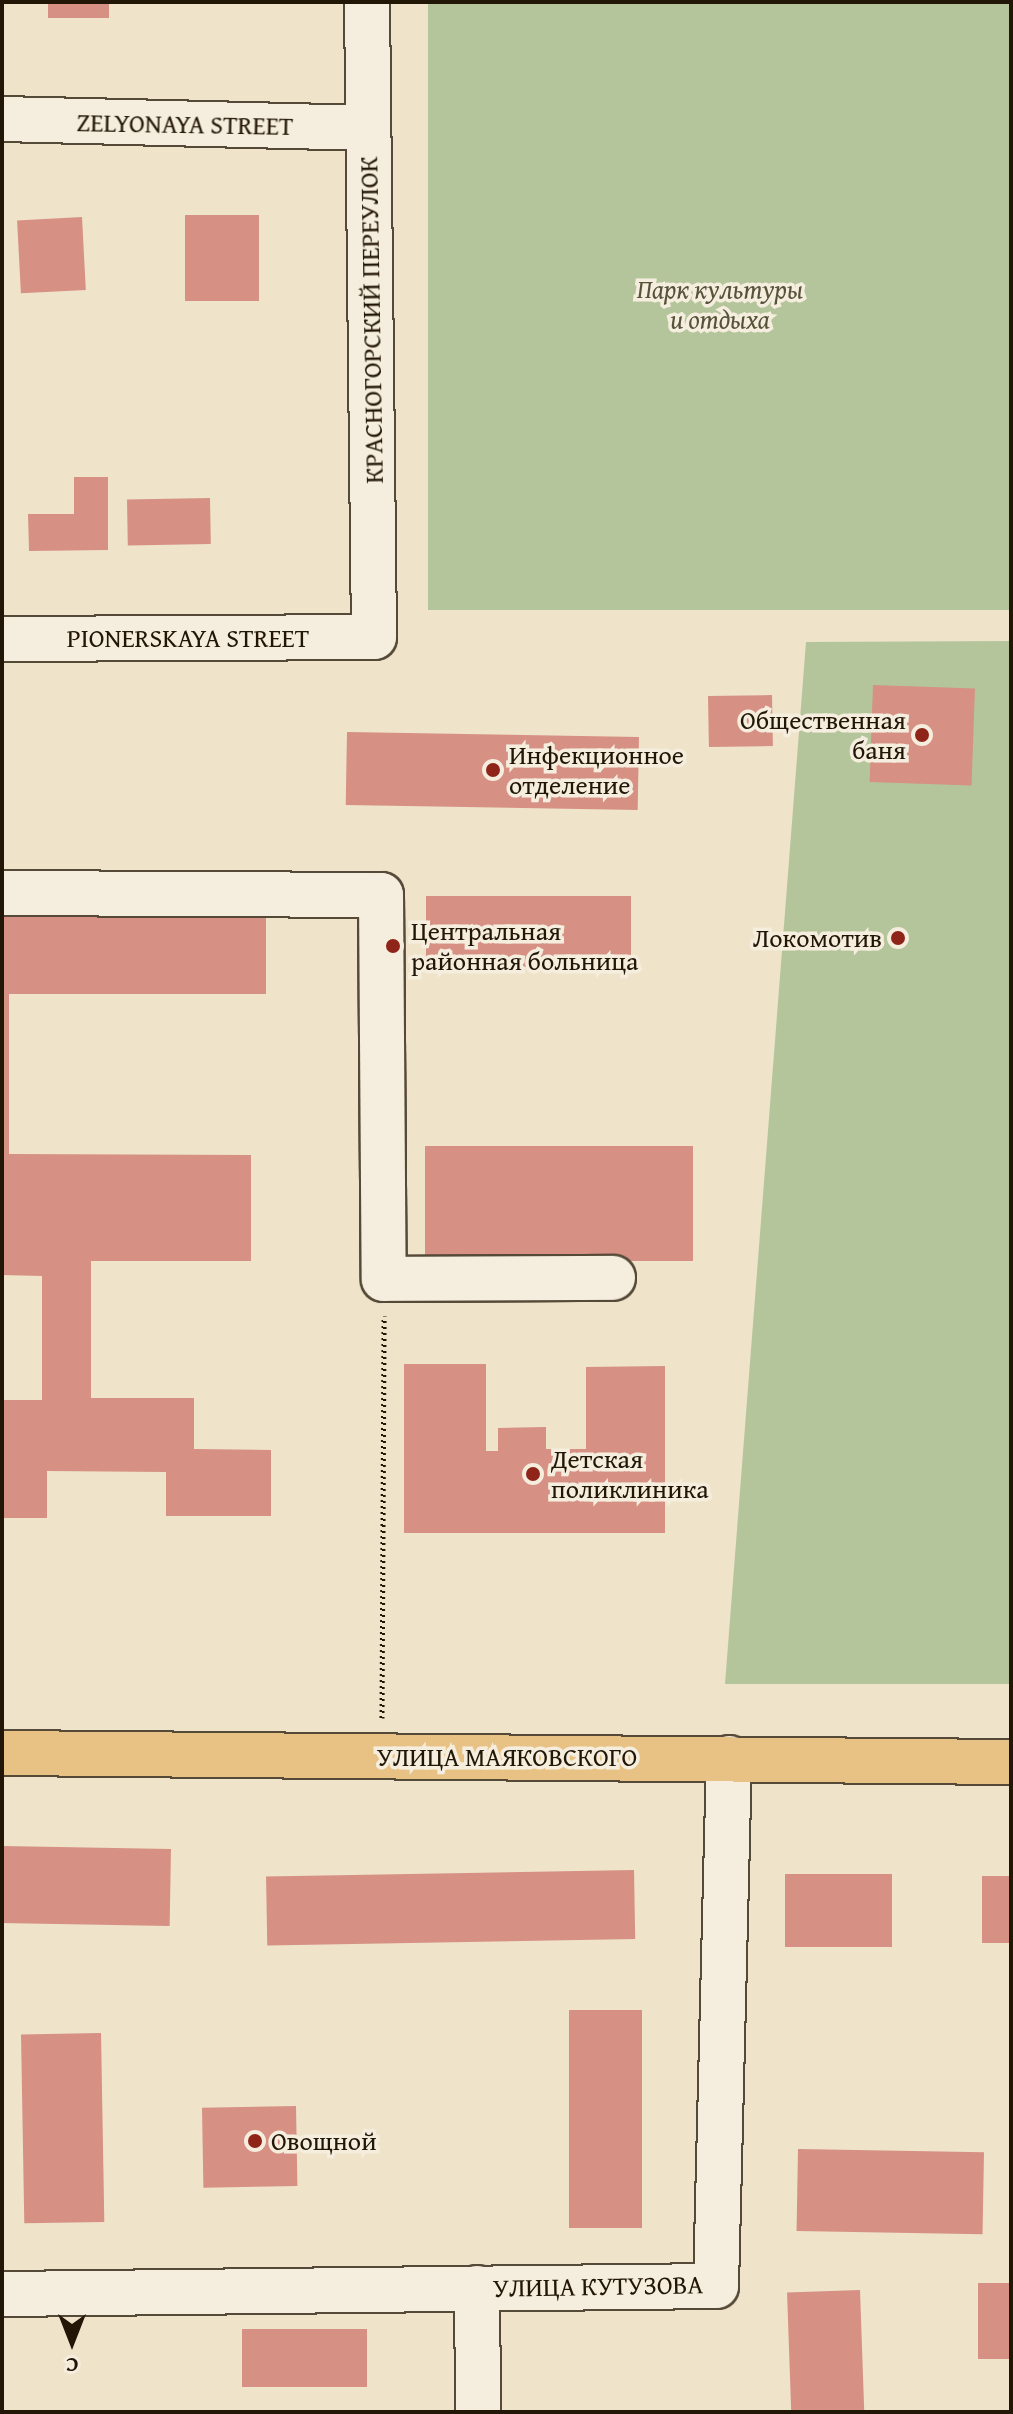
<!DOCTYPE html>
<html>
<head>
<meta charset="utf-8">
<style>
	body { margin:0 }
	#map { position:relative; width:1013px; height:2414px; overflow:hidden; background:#efe3ca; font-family:"Gentium Book Plus",serif }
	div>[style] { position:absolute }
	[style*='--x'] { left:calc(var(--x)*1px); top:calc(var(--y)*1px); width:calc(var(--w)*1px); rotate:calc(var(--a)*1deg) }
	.green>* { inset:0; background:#b4c59b; transform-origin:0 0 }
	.building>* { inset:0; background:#d69084; transform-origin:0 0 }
	.path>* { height:5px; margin-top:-2.5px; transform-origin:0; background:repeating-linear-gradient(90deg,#221606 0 2px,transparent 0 6px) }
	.roads { filter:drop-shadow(2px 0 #554937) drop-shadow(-2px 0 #554937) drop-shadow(0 2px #554937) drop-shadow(0 -2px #554937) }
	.minor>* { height:44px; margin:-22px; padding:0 22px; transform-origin:22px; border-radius:22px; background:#f5eddd }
	.major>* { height:44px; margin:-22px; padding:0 22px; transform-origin:22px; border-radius:22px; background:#e8c285 }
	.dots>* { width:22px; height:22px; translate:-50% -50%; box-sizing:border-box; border:4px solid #f5eddd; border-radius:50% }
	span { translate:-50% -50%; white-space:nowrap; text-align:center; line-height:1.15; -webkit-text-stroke:7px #f5eddd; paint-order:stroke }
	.street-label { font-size:26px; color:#221606 }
	.park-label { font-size:26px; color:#55533a; font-style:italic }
	.poi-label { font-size:26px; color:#221606 }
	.right { translate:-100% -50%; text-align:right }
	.left { translate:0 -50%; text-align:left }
	.frame { position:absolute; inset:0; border:4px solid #221606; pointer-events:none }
	.north { position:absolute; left:32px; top:2302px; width:80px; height:80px; -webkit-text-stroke:6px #f5eddd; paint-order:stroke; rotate:180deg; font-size:22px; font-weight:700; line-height:32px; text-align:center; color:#221606 }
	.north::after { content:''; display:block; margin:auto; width:28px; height:36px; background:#221606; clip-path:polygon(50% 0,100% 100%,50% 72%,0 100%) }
</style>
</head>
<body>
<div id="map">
	<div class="green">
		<div style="left:428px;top:2px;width:583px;height:608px"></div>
		<div style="clip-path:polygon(1011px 641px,1011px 1684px,725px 1684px,806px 642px)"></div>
	</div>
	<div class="building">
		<div style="left:48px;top:2px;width:61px;height:16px"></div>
		<div style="left:185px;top:215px;width:74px;height:86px"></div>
		<div style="left:82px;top:217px;width:73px;height:65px;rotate:87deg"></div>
		<div style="clip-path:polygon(74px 477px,108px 477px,108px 550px,29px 551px,28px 514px,74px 514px)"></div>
		<div style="left:210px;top:498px;width:46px;height:83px;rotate:89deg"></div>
		<div style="left:873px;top:685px;width:102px;height:97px;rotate:2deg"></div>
		<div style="left:772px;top:695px;width:51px;height:64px;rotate:89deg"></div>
		<div style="left:347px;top:732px;width:292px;height:73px;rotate:1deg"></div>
		<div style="left:426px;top:896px;width:205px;height:71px"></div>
		<div style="clip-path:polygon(2px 910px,266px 911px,266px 994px,9px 994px,9px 1154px,251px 1155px,251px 1261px,91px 1261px,91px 1398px,194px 1398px,194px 1449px,271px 1450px,271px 1516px,166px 1516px,166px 1472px,47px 1471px,47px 1518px,2px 1518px,3px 1400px,42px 1400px,42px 1276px,2px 1275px)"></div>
		<div style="left:425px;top:1146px;width:268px;height:115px"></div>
		<div style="clip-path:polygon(404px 1364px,486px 1364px,486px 1451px,498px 1451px,498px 1428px,546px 1427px,546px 1449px,586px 1449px,586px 1367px,665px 1366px,665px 1533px,404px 1533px)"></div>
		<div style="left:2px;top:1846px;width:169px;height:77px;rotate:1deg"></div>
		<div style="left:634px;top:1870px;width:69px;height:368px;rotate:89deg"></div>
		<div style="left:892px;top:1874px;width:73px;height:107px;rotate:90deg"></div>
		<div style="left:982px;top:1876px;width:29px;height:67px"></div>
		<div style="left:569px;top:2010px;width:73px;height:218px"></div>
		<div style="left:101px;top:2033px;width:189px;height:80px;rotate:89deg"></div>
		<div style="left:296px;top:2106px;width:80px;height:94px;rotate:89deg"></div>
		<div style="left:798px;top:2149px;width:186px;height:82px;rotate:1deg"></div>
		<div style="left:978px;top:2283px;width:33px;height:76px"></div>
		<div style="left:860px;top:2290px;width:122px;height:73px;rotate:88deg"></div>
		<div style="left:242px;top:2329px;width:125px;height:58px"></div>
	</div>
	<div class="path">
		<div style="--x:382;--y:1718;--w:402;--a:-89.7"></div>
	</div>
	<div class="roads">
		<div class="minor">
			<div style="--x:2;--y:119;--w:366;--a:1.4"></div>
			<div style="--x:2;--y:639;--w:372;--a:-0.3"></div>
			<div style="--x:374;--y:637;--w:635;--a:-90.63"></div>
			<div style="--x:2;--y:893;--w:379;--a:0.3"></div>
			<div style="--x:381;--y:895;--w:384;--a:89.6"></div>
			<div style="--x:384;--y:1279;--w:229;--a:-0.3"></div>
			<div style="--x:477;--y:2288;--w:124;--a:89.5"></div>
			<div style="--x:2;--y:2294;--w:714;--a:-0.64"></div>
			<div style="--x:716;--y:2286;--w:528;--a:-88.59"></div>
		</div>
		<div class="major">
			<div style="--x:2;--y:1753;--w:1009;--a:0.51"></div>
		</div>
	</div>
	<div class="dots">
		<div style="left:922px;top:735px;background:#8f2418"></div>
		<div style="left:493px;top:770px;background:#8f2418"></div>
		<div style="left:898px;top:938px;background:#8f2418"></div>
		<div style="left:393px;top:946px;background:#8f2418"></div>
		<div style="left:533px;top:1474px;background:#8f2418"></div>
		<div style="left:255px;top:2141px;background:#8f2418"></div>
	</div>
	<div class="street-label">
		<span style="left:185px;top:124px;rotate:1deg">ZELYONAYA STREET</span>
		<span style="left:371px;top:320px;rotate:-91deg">КРАСНОГОРСКИЙ ПЕРЕУЛОК</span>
		<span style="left:188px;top:638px">PIONERSKAYA STREET</span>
		<span style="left:507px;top:1757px">УЛИЦА МАЯКОВСКОГО</span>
		<span style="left:598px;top:2286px;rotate:-1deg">УЛИЦА КУТУЗОВА</span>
	</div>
	<div class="park-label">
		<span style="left:720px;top:304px">Парк культуры<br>и отдыха</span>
	</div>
	<div class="poi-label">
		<span class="right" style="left:906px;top:735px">Общественная<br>баня</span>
		<span class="left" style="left:509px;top:770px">Инфекционное<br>отделение</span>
		<span class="left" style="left:411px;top:946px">Центральная<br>районная больница</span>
		<span class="right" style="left:882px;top:938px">Локомотив</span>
		<span class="left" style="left:551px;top:1474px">Детская<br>поликлиника</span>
		<span class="left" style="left:271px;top:2141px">Овощной</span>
	</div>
	<div class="frame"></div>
	<div class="north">С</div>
</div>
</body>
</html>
